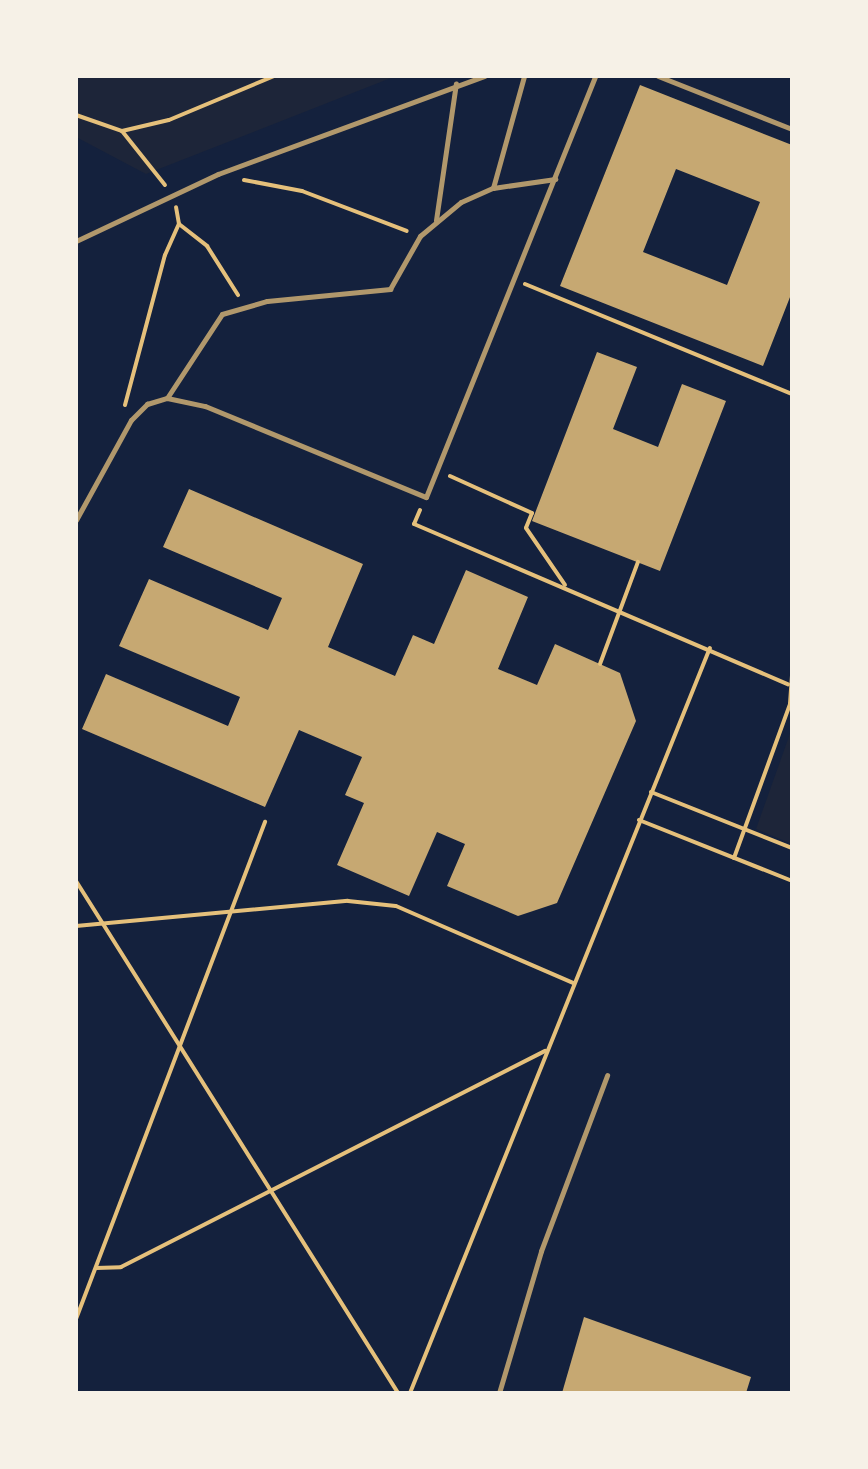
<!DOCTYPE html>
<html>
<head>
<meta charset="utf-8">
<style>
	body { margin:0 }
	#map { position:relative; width:868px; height:1469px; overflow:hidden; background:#14213d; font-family:Helvetica,sans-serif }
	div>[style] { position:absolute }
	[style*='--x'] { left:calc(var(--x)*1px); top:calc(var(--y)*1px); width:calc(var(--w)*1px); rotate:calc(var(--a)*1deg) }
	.green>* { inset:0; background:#1d2539 }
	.building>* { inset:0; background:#c6a872 }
	.path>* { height:4px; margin:-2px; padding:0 2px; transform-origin:2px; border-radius:2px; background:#e5c07b }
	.service>* { height:5px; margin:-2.5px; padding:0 2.5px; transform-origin:2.5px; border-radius:2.5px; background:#b1986c }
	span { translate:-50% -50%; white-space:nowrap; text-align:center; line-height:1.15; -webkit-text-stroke:6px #f6f1e7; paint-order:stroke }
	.frame { position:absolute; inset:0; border:78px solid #f6f1e7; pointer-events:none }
</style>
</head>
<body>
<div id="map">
	<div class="green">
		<div style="clip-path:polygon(76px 76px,396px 76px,146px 174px,76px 137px)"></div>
		<div style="clip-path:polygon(792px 728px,792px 844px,756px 829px)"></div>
	</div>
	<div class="building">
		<div style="clip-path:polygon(evenodd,640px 85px,792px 145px,792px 292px,763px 366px,560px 286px,640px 85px,676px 169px,760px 202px,727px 285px,643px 252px,676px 169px)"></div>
		<div style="clip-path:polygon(597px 352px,637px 367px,613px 429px,658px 447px,682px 384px,726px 401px,660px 571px,532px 521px)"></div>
		<div style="clip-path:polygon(189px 489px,363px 564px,328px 647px,395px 676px,413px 635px,434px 644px,466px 570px,528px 597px,498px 669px,537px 685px,555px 644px,620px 673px,636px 721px,557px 903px,518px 916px,447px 886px,465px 844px,437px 832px,409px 896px,337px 865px,364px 803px,345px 795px,362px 757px,299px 730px,265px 807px,82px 729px,106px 674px,228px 726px,240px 697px,119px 646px,149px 579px,268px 630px,282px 598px,163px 547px)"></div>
		<div style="clip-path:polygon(584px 1317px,751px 1377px,746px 1393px,562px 1393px)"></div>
	</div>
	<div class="path">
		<div style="--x:76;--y:115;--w:49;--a:19.2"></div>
		<div style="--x:122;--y:131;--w:48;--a:-13.2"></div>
		<div style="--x:169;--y:120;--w:114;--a:-22.7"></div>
		<div style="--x:122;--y:131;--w:69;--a:51.5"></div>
		<div style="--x:244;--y:180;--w:59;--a:10.7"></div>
		<div style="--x:302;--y:191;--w:112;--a:20.9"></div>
		<div style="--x:179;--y:224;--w:36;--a:38"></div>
		<div style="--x:207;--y:246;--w:58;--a:57.7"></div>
		<div style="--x:525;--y:284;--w:289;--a:22.4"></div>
		<div style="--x:125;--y:405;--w:155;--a:-75.1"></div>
		<div style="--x:165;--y:255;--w:34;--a:-66"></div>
		<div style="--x:179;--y:224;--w:17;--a:-100"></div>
		<div style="--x:450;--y:476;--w:90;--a:24.3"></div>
		<div style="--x:532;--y:513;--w:16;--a:112"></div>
		<div style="--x:526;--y:528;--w:69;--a:55.6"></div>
		<div style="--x:420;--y:510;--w:15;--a:113"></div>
		<div style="--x:414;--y:524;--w:407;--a:23.2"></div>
		<div style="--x:600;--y:664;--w:109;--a:-69.6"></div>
		<div style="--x:651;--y:792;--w:152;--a:21.7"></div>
		<div style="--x:639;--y:820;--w:165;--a:21.7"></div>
		<div style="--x:734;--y:858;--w:164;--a:-70"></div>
		<div style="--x:790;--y:704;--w:29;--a:-86"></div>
		<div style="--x:76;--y:881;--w:605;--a:57.83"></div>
		<div style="--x:76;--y:926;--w:273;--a:-5.3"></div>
		<div style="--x:348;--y:901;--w:48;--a:5.9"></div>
		<div style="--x:396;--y:906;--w:193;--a:23.5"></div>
		<div style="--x:96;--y:1268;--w:25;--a:-2"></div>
		<div style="--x:121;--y:1267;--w:476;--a:-27"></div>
		<div style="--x:76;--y:1319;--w:532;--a:-69.18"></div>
		<div style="--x:410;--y:1393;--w:803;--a:-68.07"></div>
	</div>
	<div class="service">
		<div style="--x:658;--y:76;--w:144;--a:21.6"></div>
		<div style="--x:493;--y:188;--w:116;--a:-74.5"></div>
		<div style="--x:436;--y:220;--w:138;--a:-81.7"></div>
		<div style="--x:76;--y:241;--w:157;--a:-25.3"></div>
		<div style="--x:218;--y:174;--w:284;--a:-20.2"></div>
		<div style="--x:167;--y:398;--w:100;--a:-56.8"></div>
		<div style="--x:222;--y:314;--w:47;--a:-16.1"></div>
		<div style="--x:267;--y:301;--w:124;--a:-5.6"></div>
		<div style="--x:390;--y:289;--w:61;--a:-60.5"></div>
		<div style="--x:420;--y:236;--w:53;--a:-39.7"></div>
		<div style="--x:461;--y:202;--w:35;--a:-24"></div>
		<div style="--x:493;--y:188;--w:63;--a:-8.3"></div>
		<div style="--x:76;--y:520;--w:114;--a:-61.2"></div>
		<div style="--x:131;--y:420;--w:23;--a:-45"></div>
		<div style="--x:147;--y:404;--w:21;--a:-17"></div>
		<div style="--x:167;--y:398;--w:39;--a:12"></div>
		<div style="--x:205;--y:406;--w:239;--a:22.4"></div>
		<div style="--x:426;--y:497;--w:454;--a:-68.1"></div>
		<div style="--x:499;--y:1393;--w:148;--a:-73.5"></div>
		<div style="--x:541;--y:1251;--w:188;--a:-69.4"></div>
	</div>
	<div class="frame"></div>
</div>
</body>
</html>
